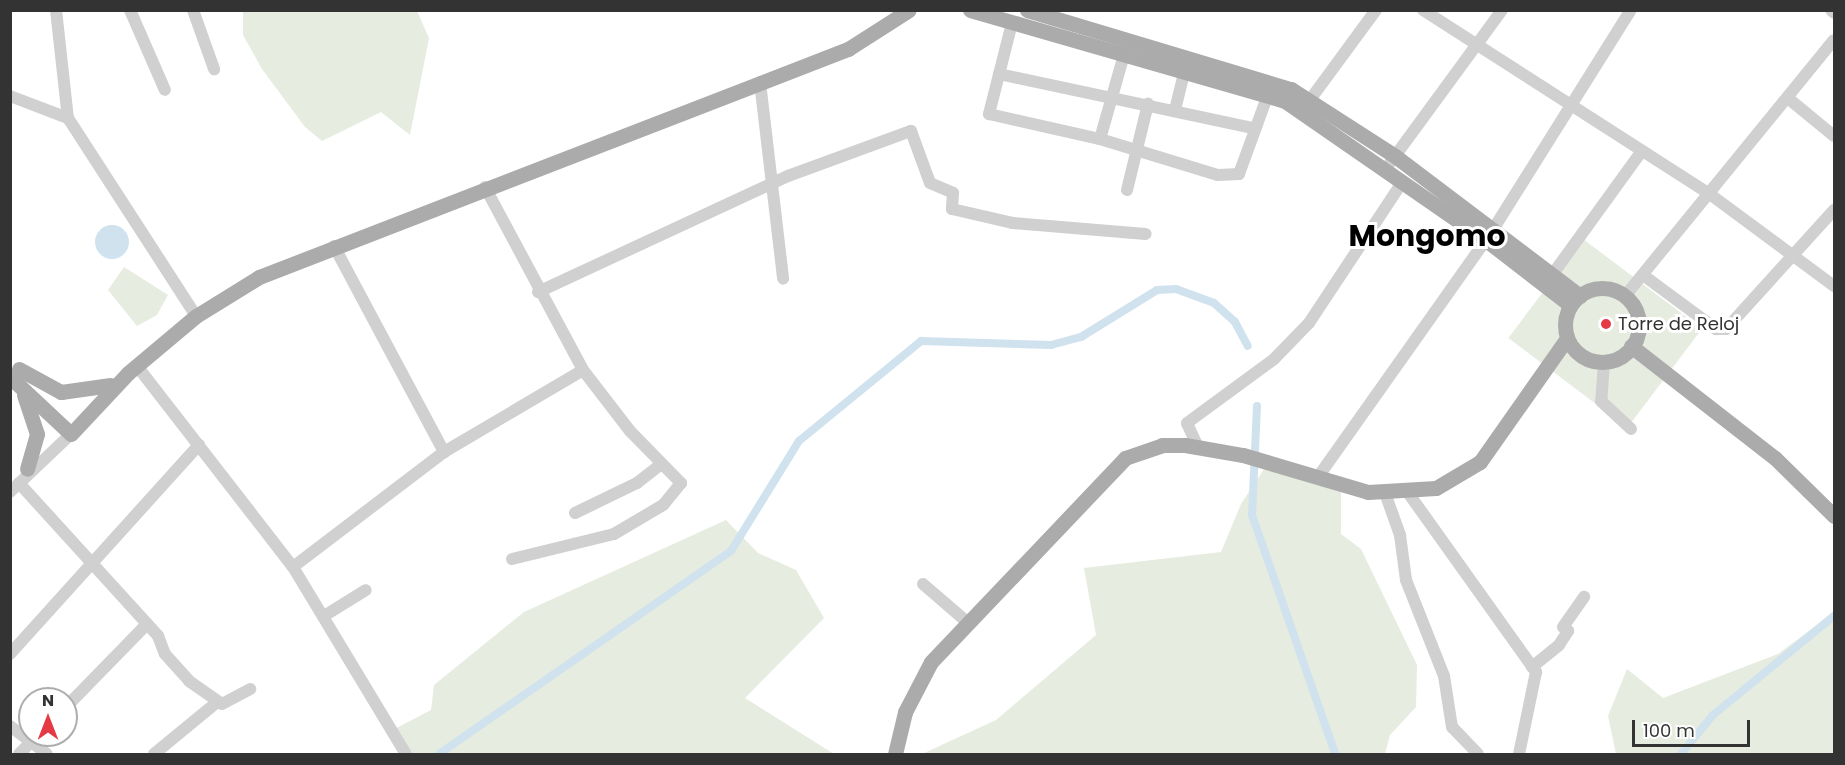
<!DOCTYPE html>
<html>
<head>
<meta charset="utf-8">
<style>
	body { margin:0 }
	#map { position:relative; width:1845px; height:765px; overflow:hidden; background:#fff; font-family:Poppins,sans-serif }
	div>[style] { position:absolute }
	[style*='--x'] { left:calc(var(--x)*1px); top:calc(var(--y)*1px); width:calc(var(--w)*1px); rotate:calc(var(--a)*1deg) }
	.green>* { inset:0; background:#e6ecdf; transform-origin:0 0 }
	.water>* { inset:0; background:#cfe2ee }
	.round { border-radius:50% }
	.canal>* { height:8px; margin:-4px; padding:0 4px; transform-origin:4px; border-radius:4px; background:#cfe2ee }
	.minor>* { height:12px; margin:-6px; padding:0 6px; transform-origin:6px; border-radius:6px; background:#d0d0d0 }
	.major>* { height:15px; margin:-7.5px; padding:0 7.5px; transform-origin:7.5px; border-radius:7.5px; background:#ababab }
	.major>.ring { margin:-7.5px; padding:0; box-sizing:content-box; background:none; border:15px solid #ababab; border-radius:50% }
	.dots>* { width:16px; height:16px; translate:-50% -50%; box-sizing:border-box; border:3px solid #fff; border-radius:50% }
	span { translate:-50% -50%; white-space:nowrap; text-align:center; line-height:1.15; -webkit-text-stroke:6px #fff; paint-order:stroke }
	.poi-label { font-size:18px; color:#333 }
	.left { translate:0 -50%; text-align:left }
	.town-label { font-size:30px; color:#000; font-weight:700 }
	.frame { position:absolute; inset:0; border:12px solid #333; pointer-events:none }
	.north { position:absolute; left:18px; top:687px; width:60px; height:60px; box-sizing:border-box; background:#fff; border:2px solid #adadad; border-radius:50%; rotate:0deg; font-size:16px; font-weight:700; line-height:24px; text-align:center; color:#333 }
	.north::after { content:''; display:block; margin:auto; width:21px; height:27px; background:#e63946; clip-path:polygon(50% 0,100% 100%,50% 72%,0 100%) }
	.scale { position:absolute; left:1632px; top:720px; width:118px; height:27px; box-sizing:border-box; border:3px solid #333; border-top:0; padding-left:8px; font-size:18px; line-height:21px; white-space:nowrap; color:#333; -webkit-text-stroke:4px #fff; paint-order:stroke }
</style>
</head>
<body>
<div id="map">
	<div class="green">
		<div style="clip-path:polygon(243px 11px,417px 11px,429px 38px,410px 135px,381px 112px,322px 141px,305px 127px,262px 69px,243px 35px)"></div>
		<div style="left:1583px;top:239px;width:149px;height:124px;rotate:37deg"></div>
		<div style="clip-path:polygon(124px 267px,168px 295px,157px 315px,137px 326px,108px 290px)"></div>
		<div style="clip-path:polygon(1266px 466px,1341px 488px,1341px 534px,1361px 549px,1417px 665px,1416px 707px,1390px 735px,1385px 754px,922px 754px,996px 720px,1096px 635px,1084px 568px,1221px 552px,1241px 504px)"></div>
		<div style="clip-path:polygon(726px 520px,758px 553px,796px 570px,824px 618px,745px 698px,834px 754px,400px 754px,389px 732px,431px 710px,434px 685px,524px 612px)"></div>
		<div style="clip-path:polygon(1834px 612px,1834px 754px,1616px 754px,1608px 716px,1627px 669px,1663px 698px,1778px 654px)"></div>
	</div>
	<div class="water">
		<div class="round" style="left:95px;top:225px;width:34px;height:34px"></div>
	</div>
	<div class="canal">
		<div style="--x:1257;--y:406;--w:109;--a:92.6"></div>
		<div style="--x:1252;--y:515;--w:253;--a:70.8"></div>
		<div style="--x:439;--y:754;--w:356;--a:-34.8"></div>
		<div style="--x:731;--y:551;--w:129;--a:-58.3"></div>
		<div style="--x:799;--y:441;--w:158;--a:-39.3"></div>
		<div style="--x:921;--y:341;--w:130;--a:1.8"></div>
		<div style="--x:1051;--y:345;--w:31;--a:-15"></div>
		<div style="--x:1081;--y:337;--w:89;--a:-31.7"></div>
		<div style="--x:1157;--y:290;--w:19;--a:-3"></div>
		<div style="--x:1176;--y:289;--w:40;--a:20.2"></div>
		<div style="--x:1214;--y:303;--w:28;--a:42"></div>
		<div style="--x:1235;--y:322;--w:27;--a:62"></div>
		<div style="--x:1681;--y:754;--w:50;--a:-50.6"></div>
		<div style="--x:1713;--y:715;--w:156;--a:-39.3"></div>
	</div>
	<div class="minor">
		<div style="--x:56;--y:10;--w:109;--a:83.7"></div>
		<div style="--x:68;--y:118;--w:236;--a:57.1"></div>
		<div style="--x:130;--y:10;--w:87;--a:66.4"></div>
		<div style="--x:193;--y:10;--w:63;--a:70.4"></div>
		<div style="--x:1423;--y:10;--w:342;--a:32.7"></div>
		<div style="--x:1711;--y:195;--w:153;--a:36.5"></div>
		<div style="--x:1831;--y:10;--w:4;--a:45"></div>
		<div style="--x:1012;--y:23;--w:94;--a:104.2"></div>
		<div style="--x:989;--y:114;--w:114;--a:12.7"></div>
		<div style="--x:1100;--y:139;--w:123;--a:17"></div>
		<div style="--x:1218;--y:175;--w:21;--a:-3"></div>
		<div style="--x:1239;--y:174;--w:90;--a:-70"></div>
		<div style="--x:999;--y:74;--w:261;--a:12"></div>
		<div style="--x:760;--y:82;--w:198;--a:83.3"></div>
		<div style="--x:10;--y:96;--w:62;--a:20.8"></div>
		<div style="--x:1789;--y:99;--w:58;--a:39.4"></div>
		<div style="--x:1304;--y:108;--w:122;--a:-53.7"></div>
		<div style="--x:1175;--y:110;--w:46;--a:-76.3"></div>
		<div style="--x:1100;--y:139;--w:95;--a:-74.1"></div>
		<div style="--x:1390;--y:163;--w:190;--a:-53.8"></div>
		<div style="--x:485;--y:187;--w:208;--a:61.8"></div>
		<div style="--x:583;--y:370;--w:77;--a:52.4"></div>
		<div style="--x:630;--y:431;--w:73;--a:45.6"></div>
		<div style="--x:681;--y:483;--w:28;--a:129"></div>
		<div style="--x:663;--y:505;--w:57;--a:149.4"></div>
		<div style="--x:614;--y:534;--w:105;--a:166.2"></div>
		<div style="--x:1127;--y:190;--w:89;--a:-76.3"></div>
		<div style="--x:334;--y:246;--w:234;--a:61.9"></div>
		<div style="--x:1643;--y:275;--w:91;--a:36.5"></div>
		<div style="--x:1716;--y:329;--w:10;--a:0"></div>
		<div style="--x:1726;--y:329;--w:161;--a:-47.8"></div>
		<div style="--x:1547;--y:282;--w:162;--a:-54.1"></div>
		<div style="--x:538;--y:292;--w:276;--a:-24.9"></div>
		<div style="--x:788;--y:176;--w:131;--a:-20.1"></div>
		<div style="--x:911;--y:131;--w:55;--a:69.9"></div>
		<div style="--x:930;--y:183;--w:25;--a:23"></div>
		<div style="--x:953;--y:193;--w:16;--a:94"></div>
		<div style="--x:952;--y:209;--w:63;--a:12.9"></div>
		<div style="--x:1013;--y:223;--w:133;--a:4.7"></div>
		<div style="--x:1625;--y:296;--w:330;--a:-50.8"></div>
		<div style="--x:1604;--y:362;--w:39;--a:94"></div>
		<div style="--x:1601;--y:401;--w:41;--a:43"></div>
		<div style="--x:137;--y:366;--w:254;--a:52.2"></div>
		<div style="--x:293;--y:567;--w:218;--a:58.9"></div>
		<div style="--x:1198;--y:447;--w:26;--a:-115"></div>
		<div style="--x:1187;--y:423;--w:108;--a:-36.3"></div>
		<div style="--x:1274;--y:359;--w:50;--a:-45.8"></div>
		<div style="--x:1309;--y:323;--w:170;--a:-56.5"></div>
		<div style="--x:1318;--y:477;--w:305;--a:-54.7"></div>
		<div style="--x:1494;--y:228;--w:257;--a:-57.9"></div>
		<div style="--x:19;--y:483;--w:207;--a:47.7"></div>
		<div style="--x:158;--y:636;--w:19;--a:69"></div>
		<div style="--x:165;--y:654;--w:36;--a:48"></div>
		<div style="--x:189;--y:681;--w:40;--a:34.9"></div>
		<div style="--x:222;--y:704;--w:32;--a:-28"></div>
		<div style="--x:10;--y:492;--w:84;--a:-43.6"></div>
		<div style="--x:1385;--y:493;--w:45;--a:70.3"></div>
		<div style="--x:1400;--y:535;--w:45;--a:82.4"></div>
		<div style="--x:1406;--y:580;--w:103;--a:68.4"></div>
		<div style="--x:1444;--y:676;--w:52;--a:81.1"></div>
		<div style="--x:1452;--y:727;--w:37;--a:46"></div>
		<div style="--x:1409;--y:494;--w:219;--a:54.5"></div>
		<div style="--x:1536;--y:672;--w:84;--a:101.7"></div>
		<div style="--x:575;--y:513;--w:69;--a:-25.8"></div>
		<div style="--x:637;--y:483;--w:29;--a:-38"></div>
		<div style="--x:293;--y:567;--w:190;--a:-37.3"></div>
		<div style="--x:444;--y:452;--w:161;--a:-30.5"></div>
		<div style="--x:923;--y:584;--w:58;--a:40.8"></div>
		<div style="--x:324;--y:616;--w:49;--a:-31.8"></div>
		<div style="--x:10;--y:654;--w:282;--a:-47.9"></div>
		<div style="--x:1532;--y:667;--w:35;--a:-39"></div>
		<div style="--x:1559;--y:645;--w:17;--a:-57"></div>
		<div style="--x:1568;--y:631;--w:6;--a:-141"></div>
		<div style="--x:1563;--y:627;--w:37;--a:-55"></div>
		<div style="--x:66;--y:707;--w:116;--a:-45.7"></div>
		<div style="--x:10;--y:726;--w:46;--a:37.1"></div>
		<div style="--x:19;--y:754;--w:27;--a:-45"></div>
		<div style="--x:154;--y:754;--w:80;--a:-39.4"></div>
	</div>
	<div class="major">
		<div style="--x:970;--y:10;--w:328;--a:16.1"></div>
		<div style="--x:1285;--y:101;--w:244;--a:34.7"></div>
		<div style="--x:1486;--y:240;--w:106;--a:37.7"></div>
		<div style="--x:1027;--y:10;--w:276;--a:16.7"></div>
		<div style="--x:1291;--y:89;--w:124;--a:32.8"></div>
		<div style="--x:1395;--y:156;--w:232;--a:37.1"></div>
		<div class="ring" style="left:1565px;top:288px;width:59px;height:59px"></div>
		<div style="--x:1631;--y:346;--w:182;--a:37.9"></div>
		<div style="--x:1775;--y:458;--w:83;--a:44.5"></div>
		<div style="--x:19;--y:369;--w:48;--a:28.7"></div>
		<div style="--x:61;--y:392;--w:50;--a:-8"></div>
		<div style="--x:10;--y:377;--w:83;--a:43.1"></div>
		<div style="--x:71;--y:434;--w:83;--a:-46.9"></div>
		<div style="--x:128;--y:373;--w:89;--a:-40"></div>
		<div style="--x:196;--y:316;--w:74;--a:-31.8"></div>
		<div style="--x:259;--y:277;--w:632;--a:-21.16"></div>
		<div style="--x:848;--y:49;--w:72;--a:-32.6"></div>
		<div style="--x:24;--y:395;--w:41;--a:71.6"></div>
		<div style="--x:37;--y:434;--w:36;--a:106"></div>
		<div style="--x:895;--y:754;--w:43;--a:-76.6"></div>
		<div style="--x:905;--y:712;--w:56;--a:-62.5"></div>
		<div style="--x:931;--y:662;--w:282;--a:-46.4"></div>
		<div style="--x:1125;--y:458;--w:39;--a:-19"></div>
		<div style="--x:1162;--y:445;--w:23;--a:0"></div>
		<div style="--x:1185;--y:445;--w:59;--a:9.8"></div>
		<div style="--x:1243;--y:455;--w:130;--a:16.5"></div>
		<div style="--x:1368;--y:492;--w:68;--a:-3.4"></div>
		<div style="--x:1436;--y:488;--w:51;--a:-30.6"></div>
		<div style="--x:1480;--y:462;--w:151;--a:-54.9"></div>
	</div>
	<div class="dots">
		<div style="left:1606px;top:324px;background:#e63946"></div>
	</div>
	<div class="poi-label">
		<span class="left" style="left:1618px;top:324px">Torre de Reloj</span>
	</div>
	<div class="town-label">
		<span style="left:1427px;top:236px">Mongomo</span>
	</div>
	<div class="frame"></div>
	<div class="north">N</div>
	<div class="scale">100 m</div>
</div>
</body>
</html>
